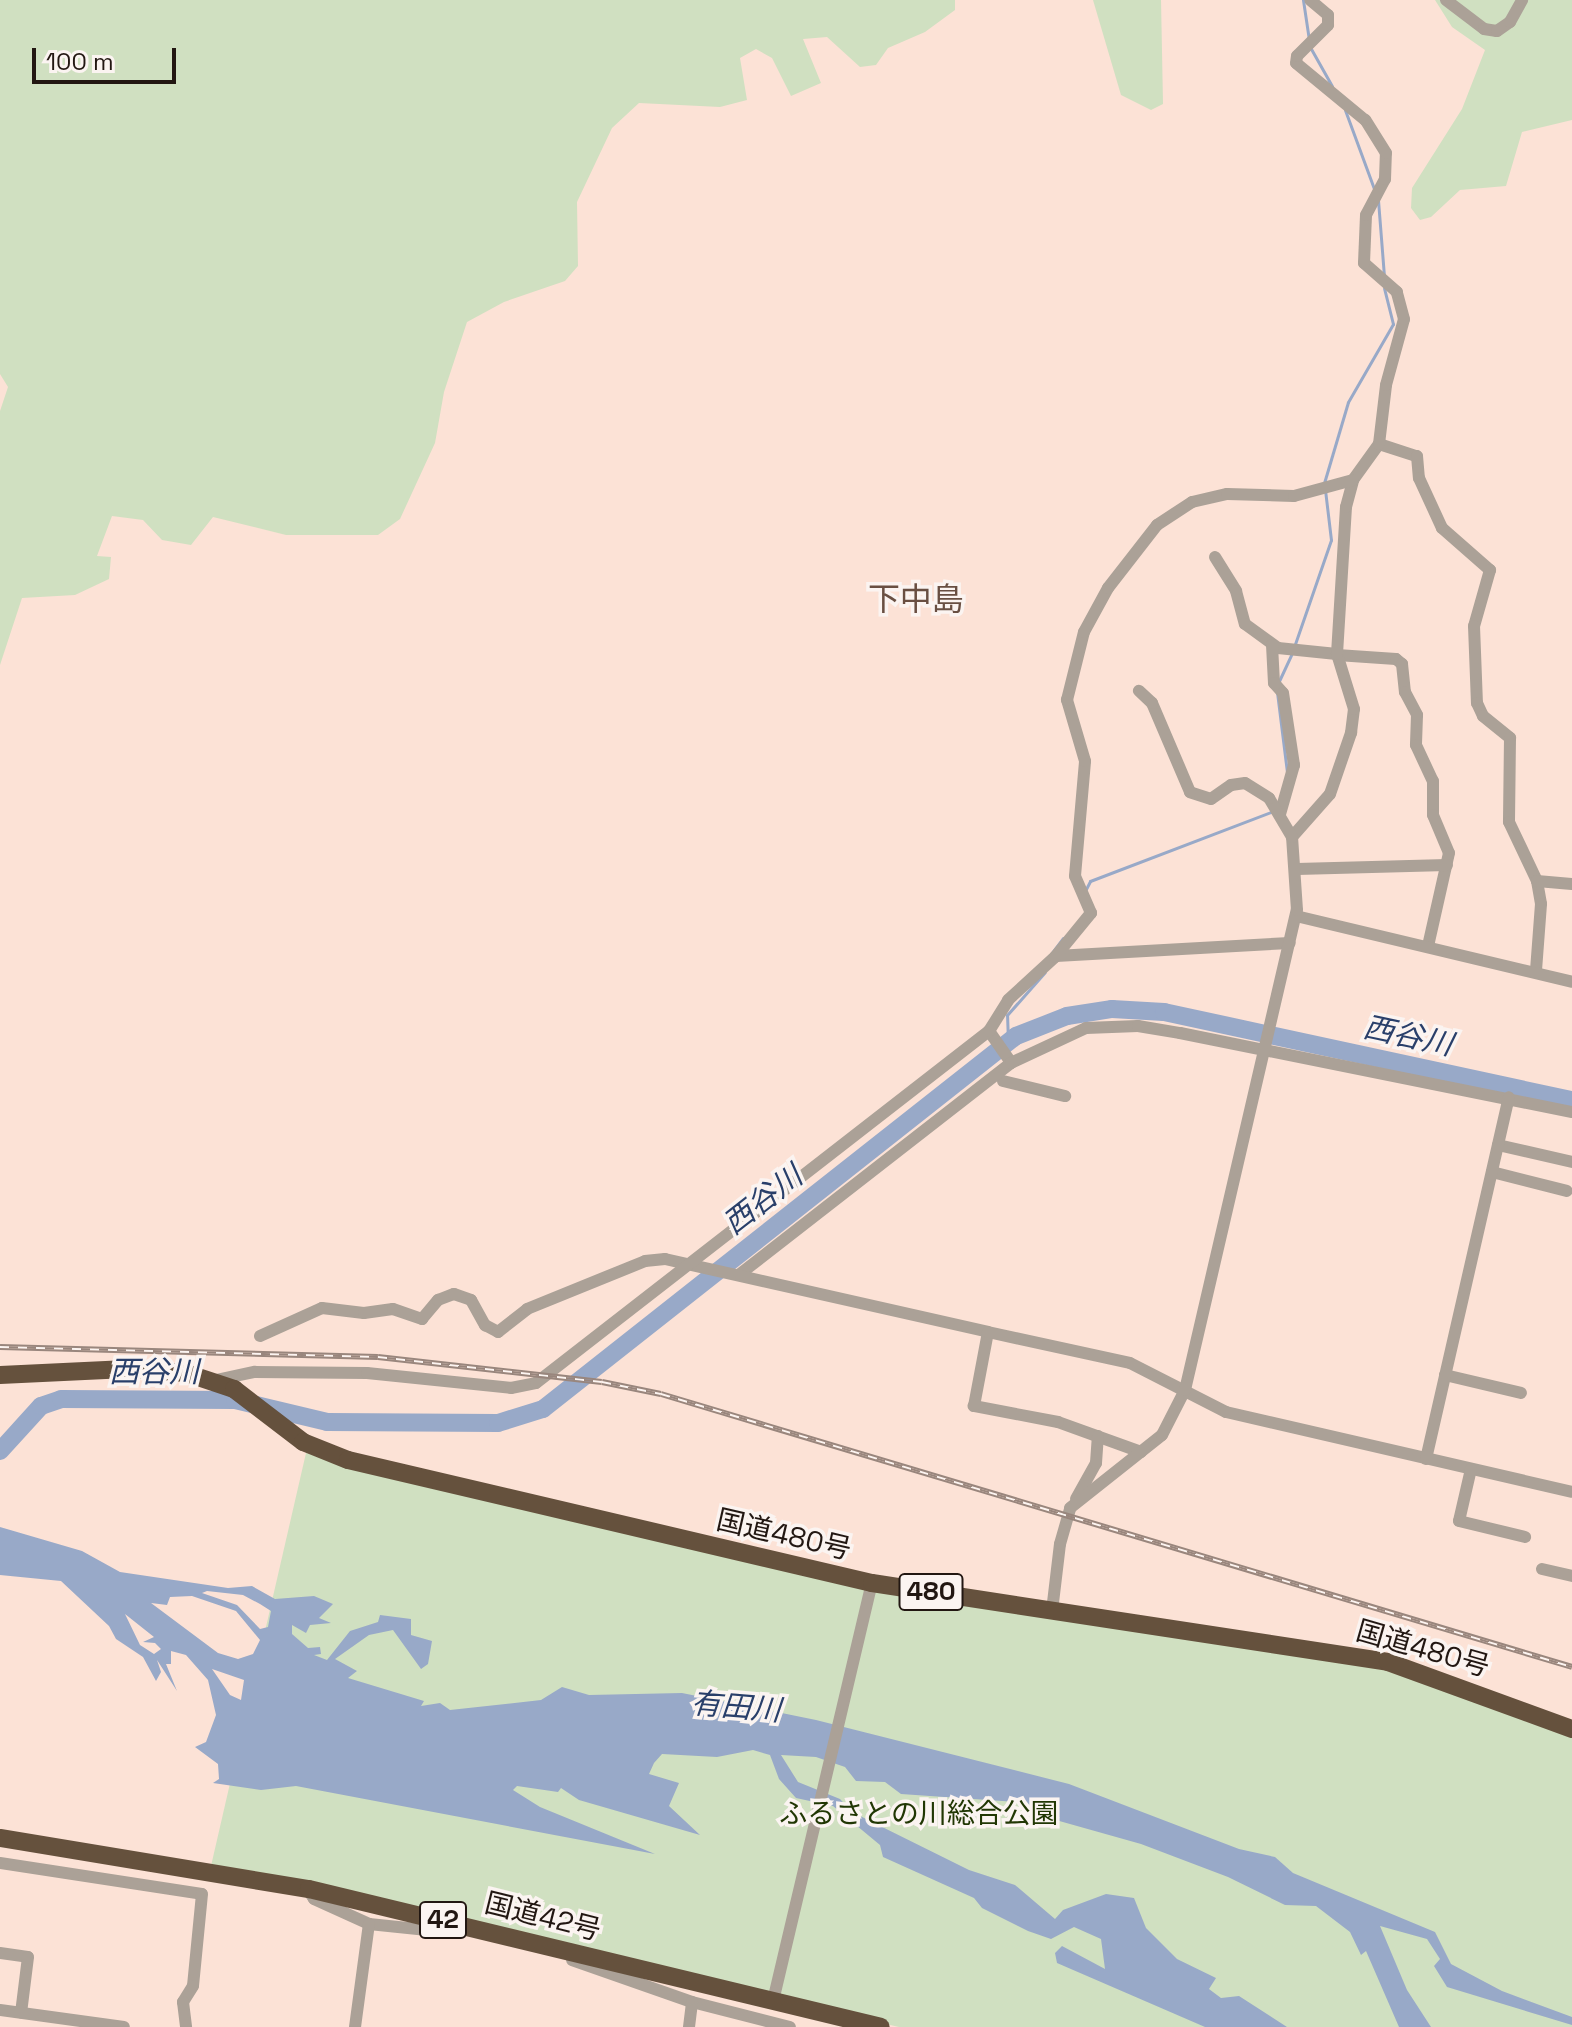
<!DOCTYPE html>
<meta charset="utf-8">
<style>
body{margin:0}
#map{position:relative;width:1572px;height:2027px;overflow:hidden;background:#fce2d6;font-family:"Space Grotesk","Noto Sans JP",sans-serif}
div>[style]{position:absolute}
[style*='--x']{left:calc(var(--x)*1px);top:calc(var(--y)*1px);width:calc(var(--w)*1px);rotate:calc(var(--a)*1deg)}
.green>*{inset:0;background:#d0e0c1}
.water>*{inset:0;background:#98a9c8}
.stream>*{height:3px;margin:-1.5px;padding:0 1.5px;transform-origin:1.5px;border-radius:1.5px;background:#98a9c8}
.river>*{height:18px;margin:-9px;padding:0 9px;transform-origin:9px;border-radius:9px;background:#98a9c8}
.minor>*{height:12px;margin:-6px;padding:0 6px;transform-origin:6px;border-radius:6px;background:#aba197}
.highway>*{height:18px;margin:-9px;padding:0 9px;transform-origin:9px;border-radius:9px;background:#65513d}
.rail>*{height:6px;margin-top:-3px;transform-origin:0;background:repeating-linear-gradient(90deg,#fbf4f1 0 9px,#99867d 0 18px);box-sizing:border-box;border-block:2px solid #99867d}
span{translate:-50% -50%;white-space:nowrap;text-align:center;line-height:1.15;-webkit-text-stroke:7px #fbf4f1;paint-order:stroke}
.shield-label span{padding:2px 6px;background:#fbf4f1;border:2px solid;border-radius:6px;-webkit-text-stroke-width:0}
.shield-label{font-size:26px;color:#221712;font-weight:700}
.street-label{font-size:28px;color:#221712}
.park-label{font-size:28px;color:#213704}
.water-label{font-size:30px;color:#293f6a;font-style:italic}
.quarter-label{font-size:32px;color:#694f42}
.scale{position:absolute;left:32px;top:48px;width:144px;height:36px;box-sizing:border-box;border:4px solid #221712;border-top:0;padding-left:10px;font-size:24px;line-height:28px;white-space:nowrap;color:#221712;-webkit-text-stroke:6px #fbf4f1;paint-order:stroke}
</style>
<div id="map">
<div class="green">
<div style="clip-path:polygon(0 0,955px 0,955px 10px,925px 32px,888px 48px,876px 65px,860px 67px,827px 37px,803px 39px,821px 83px,791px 96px,772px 58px,756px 49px,740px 58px,747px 100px,720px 107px,639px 103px,612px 128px,577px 202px,578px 266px,565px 281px,504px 302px,467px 322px,444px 392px,435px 443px,400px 519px,378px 535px,286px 535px,213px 517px,191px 545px,162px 540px,143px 520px,112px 516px,97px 556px,111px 557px,109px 579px,75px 595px,22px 598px,0 665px,0 411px,8px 387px,0 374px)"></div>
<div style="clip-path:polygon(1093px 0,1161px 0,1163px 104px,1151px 110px,1121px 95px)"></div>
<div style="clip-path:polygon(1435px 0,1572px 0,1572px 120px,1522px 132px,1506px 186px,1460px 190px,1431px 217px,1420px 220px,1411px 208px,1412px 188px,1462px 109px,1485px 50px,1452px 27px)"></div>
<div style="clip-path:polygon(306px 1453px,658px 1538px,1355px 1660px,1572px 1734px,1572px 2027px,899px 2027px,211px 1866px)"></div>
</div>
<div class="water">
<div style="clip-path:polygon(evenodd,0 1527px,82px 1551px,120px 1572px,228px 1588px,252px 1586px,275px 1599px,314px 1596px,333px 1604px,319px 1618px,331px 1623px,310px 1625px,306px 1633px,292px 1625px,292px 1634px,308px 1648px,320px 1647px,321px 1654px,314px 1655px,327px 1660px,350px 1631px,378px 1622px,380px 1615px,411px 1619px,411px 1635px,432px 1641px,428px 1664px,421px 1669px,393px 1630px,369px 1635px,335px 1659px,357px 1671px,348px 1678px,424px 1701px,421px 1706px,440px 1703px,450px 1710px,541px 1700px,562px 1687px,589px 1695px,682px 1693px,816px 1720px,1069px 1784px,1239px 1849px,1275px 1857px,1293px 1873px,1435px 1932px,1451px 1964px,1502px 1991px,1572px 2017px,1572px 2025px,1447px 1987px,1434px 1966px,1440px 1959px,1427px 1939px,1380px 1926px,1407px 1990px,1431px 2027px,1399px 2027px,1366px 1951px,1361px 1955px,1350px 1932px,1316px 1906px,1285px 1905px,1228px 1877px,1141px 1844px,1038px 1815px,1017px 1802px,901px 1794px,885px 1782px,856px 1781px,845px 1767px,816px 1757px,781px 1755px,798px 1782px,840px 1799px,852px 1812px,969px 1870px,1015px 1885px,1055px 1919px,1063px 1910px,1106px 1894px,1134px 1898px,1146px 1928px,1177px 1959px,1216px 1978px,1209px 1989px,1221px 1998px,1239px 1996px,1287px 2027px,1205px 2027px,1057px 1963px,1055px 1953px,1062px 1946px,1105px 1969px,1101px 1939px,1074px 1927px,1051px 1939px,1028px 1931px,982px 1908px,974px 1898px,883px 1857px,880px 1845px,833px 1806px,796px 1798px,779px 1779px,770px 1755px,753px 1750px,717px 1757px,662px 1754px,654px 1763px,649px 1774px,679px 1783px,669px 1806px,700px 1835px,579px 1800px,561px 1788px,558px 1792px,517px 1786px,513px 1790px,540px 1807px,655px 1854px,296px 1786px,261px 1790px,213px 1783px,219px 1779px,218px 1764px,195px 1747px,206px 1742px,216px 1715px,208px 1680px,186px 1655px,171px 1651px,171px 1664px,166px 1664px,177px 1691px,157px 1660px,161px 1672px,156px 1681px,143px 1657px,116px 1639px,109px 1626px,61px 1581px,0 1575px,0 1527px,207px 1591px,243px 1595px,260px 1604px,271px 1611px,268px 1627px,260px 1629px,237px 1605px,202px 1593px,207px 1591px,0 1527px,192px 1596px,236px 1611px,260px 1640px,253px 1654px,238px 1659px,218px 1653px,151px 1603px,167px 1605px,170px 1597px,192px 1596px,0 1527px,125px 1614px,154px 1637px,143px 1642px,155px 1643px,161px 1649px,154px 1654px,140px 1645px,125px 1614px,0 1527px,212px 1669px,244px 1680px,241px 1700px,230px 1695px,212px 1669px)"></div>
</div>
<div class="stream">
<div style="--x:1303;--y:0;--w:40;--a:81.5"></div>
<div style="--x:1310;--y:47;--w:45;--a:60.6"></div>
<div style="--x:1345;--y:110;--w:84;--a:69.8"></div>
<div style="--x:1378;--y:200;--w:76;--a:85.5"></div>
<div style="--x:1324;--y:483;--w:84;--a:-73.5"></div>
<div style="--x:1348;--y:402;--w:90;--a:-60"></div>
<div style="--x:1393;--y:324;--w:37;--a:-104"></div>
<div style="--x:1295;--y:644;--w:110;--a:-70.9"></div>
<div style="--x:1331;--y:540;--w:50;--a:-96.8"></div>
<div style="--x:1279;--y:681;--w:29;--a:-65"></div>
<div style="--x:1277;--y:692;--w:81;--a:82.9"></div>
<div style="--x:1086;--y:889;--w:9;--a:-63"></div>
<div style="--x:1090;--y:881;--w:194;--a:-20.9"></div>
<div style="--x:1051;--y:954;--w:20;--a:-53"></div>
<div style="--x:1008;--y:1042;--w:27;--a:-92"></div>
<div style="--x:1007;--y:1015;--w:57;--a:-48.5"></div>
</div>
<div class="river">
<div style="--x:0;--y:1451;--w:61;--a:-47.7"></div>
<div style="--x:41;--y:1406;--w:21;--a:-19"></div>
<div style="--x:61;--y:1399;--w:174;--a:0.3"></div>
<div style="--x:235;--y:1400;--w:95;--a:13.4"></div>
<div style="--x:327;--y:1422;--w:171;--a:0.3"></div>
<div style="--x:498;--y:1423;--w:47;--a:-17.3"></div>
<div style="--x:543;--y:1409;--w:602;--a:-38.26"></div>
<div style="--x:1016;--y:1036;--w:55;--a:-21.4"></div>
<div style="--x:1067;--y:1016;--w:46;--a:-8.8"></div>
<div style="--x:1112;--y:1009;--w:52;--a:3.3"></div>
<div style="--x:1164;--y:1012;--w:417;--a:12.2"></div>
</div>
<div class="minor">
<div style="--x:1446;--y:0;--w:48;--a:37.3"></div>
<div style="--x:1484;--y:29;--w:13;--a:9"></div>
<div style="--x:1497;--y:31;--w:16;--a:-35"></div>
<div style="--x:1510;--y:22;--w:25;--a:-61"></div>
<div style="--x:1379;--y:444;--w:40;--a:18"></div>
<div style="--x:1417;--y:456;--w:22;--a:85"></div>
<div style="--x:1419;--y:478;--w:55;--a:65.3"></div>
<div style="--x:1442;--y:528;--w:64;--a:41.2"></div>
<div style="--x:1490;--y:570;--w:58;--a:105.9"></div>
<div style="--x:1474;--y:626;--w:77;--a:87.8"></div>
<div style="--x:1477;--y:703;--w:14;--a:65"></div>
<div style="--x:1483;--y:716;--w:35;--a:39"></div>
<div style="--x:1510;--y:738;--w:84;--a:90.7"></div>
<div style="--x:1509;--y:822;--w:65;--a:64.6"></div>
<div style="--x:1537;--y:881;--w:23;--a:80"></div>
<div style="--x:1541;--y:904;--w:67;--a:94.3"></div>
<div style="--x:1215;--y:557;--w:40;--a:58"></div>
<div style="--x:1236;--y:591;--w:34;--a:75"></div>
<div style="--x:1245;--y:624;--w:41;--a:36"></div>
<div style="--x:1278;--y:648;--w:59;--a:5.8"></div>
<div style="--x:1272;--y:645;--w:38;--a:87"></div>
<div style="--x:1274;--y:683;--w:13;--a:48"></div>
<div style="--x:1283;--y:693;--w:73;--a:81.3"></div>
<div style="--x:1294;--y:765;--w:51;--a:105.9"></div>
<div style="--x:1337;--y:655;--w:59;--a:3.9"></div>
<div style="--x:1396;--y:659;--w:8;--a:40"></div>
<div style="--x:1402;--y:664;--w:28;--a:84"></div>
<div style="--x:1405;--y:692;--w:26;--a:62"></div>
<div style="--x:1417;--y:715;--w:30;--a:92"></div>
<div style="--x:1416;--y:745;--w:40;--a:65"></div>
<div style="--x:1433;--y:781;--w:34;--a:90"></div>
<div style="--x:1433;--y:815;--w:41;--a:67.2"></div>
<div style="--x:1449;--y:853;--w:95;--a:102.7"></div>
<div style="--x:1292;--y:837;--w:57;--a:-48.5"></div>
<div style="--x:1330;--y:794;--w:65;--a:-71"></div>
<div style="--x:1351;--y:733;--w:24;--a:-83"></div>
<div style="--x:1354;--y:709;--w:58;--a:-107.2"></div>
<div style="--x:1337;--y:654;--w:147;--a:-86.5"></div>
<div style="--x:1346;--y:507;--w:28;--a:-75"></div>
<div style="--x:1353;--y:480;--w:44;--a:-54.2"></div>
<div style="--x:1379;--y:444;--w:59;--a:-83.2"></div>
<div style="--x:1386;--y:385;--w:68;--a:-74.7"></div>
<div style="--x:1404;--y:319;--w:28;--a:-105"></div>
<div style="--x:1397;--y:292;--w:44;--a:-138.7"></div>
<div style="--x:1364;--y:263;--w:48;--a:-87.6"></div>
<div style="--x:1366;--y:215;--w:41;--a:-62.2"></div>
<div style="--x:1385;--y:179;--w:26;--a:-88"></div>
<div style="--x:1386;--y:153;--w:39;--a:-122"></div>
<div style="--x:1365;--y:120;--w:89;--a:-140.4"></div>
<div style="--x:1296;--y:63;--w:7;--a:-82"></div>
<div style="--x:1297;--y:56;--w:44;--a:-45"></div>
<div style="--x:1328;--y:25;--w:10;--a:-90"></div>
<div style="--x:1328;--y:15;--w:23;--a:-140"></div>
<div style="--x:1297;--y:869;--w:150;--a:-1.5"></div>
<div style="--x:1537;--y:881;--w:35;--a:5"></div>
<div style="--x:1296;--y:916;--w:284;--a:13.4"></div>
<div style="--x:1056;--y:956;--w:234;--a:-3.2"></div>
<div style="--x:989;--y:1031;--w:39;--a:55"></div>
<div style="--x:1003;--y:1081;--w:64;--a:13.6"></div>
<div style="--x:1498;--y:1145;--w:76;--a:12.9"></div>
<div style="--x:1492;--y:1172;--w:77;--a:14.2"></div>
<div style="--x:740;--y:1274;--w:343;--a:-37.9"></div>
<div style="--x:1011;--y:1063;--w:83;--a:-25"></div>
<div style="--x:1086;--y:1028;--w:52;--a:-2.2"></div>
<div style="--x:1138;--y:1026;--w:43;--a:9.5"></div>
<div style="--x:1180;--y:1033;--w:400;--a:11.4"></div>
<div style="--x:260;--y:1336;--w:68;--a:-24.3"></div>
<div style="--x:322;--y:1308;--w:42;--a:6.8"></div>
<div style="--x:364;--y:1313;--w:29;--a:-8"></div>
<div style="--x:393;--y:1309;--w:31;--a:19"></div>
<div style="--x:422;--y:1319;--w:25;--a:-50"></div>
<div style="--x:438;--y:1300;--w:17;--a:-21"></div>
<div style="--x:454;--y:1294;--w:18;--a:19"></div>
<div style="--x:471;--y:1300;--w:29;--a:61"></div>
<div style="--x:485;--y:1325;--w:15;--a:28"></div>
<div style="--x:498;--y:1332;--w:37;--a:-38"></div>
<div style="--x:527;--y:1309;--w:127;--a:-22.1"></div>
<div style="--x:645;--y:1261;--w:20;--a:-6"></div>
<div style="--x:665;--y:1259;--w:331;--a:12.7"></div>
<div style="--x:1445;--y:1375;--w:78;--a:13.3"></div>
<div style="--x:216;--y:1380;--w:40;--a:-12"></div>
<div style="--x:255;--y:1372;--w:112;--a:0.5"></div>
<div style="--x:367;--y:1373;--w:145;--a:5.9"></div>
<div style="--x:511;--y:1388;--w:25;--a:-11"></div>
<div style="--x:536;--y:1383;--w:574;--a:-37.85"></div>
<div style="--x:989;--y:1031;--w:36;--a:-58"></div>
<div style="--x:1008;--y:1000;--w:64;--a:-42.5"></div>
<div style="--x:1055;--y:957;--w:57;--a:-50.7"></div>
<div style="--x:1091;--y:913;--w:40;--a:-113.4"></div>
<div style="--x:1075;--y:876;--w:115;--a:-85"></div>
<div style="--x:1085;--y:761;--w:64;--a:-106.4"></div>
<div style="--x:1067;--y:700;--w:70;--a:-76"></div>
<div style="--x:1084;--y:632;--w:50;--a:-61.4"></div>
<div style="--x:1108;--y:588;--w:80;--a:-52.1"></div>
<div style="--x:1157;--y:525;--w:42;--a:-33.3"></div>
<div style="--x:1192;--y:502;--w:36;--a:-13"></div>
<div style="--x:1227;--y:494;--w:67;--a:1.7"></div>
<div style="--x:1294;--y:496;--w:61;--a:-15.2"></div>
<div style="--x:1141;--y:1452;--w:88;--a:-160.1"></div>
<div style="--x:1058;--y:1422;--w:86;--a:-169.2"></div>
<div style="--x:974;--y:1406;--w:75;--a:-79.3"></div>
<div style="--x:988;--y:1332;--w:145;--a:12.3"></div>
<div style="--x:1130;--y:1363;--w:108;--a:27"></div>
<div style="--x:1226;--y:1412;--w:355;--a:13"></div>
<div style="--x:1426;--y:1459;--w:371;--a:-77.1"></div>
<div style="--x:1471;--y:1469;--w:53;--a:103"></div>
<div style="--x:1459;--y:1521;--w:68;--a:13.6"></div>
<div style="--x:1076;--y:1499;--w:41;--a:-60.9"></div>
<div style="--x:1096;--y:1463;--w:27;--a:-86"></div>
<div style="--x:1542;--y:1569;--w:31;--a:13"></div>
<div style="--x:1052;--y:1611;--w:67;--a:-83.2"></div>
<div style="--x:1060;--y:1544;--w:37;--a:-74"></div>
<div style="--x:1070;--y:1508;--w:117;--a:-38.4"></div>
<div style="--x:1162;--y:1435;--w:51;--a:-62.9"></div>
<div style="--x:1185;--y:1390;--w:493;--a:-76.9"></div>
<div style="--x:1297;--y:910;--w:73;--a:-93.9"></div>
<div style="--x:1292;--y:837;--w:45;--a:-120.5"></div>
<div style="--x:1269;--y:798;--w:28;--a:-148"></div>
<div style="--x:1245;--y:783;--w:14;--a:172"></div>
<div style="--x:1231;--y:785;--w:24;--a:145"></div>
<div style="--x:1211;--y:799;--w:22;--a:-162"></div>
<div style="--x:1190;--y:792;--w:97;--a:-113.1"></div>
<div style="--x:1152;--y:703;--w:18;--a:-137"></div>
<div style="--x:0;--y:1863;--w:204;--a:8.7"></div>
<div style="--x:202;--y:1894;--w:92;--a:95.6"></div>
<div style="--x:193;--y:1986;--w:19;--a:122"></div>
<div style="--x:183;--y:2002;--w:25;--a:83"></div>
<div style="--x:309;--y:1891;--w:9;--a:58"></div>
<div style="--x:314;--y:1899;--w:60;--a:24.4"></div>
<div style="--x:369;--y:1924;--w:78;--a:5.9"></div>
<div style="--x:447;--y:1932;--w:14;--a:-36"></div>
<div style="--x:0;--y:1953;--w:28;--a:8"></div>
<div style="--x:28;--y:1957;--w:56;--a:97.1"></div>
<div style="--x:572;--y:1960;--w:127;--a:19.3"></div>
<div style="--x:692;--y:2002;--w:101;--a:14.3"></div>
<div style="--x:773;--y:2001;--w:430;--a:-76.7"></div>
<div style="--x:0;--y:2010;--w:125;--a:7.8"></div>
<div style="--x:355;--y:2027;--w:104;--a:-82.3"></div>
<div style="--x:689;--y:2027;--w:25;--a:-83"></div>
</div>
<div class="highway">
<div style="--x:0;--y:1375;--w:127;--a:-2.7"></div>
<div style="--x:127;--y:1369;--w:59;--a:3.9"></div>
<div style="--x:186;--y:1373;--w:51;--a:18.4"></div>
<div style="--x:234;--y:1389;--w:87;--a:37.5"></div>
<div style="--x:303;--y:1442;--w:48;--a:21.8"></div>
<div style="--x:348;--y:1460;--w:538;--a:13.21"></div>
<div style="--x:872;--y:1583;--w:522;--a:8.7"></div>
<div style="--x:1388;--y:1662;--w:196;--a:20"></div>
<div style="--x:0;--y:1838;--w:313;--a:9.4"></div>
<div style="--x:309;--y:1889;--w:588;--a:13.56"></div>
</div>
<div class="rail">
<div style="--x:0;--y:1347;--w:378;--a:1.5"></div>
<div style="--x:378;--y:1357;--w:225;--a:6.4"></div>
<div style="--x:602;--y:1382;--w:60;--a:11.5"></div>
<div style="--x:661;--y:1394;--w:951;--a:16.68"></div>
</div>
<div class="shield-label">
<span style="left:931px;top:1592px">480</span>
<span style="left:443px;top:1920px">42</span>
</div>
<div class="street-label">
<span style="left:784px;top:1534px;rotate:13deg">国道480号</span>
<span style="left:1423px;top:1648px;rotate:16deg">国道480号</span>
<span style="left:543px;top:1916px;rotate:14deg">国道42号</span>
</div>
<div class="park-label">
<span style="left:919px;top:1813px">ふるさとの川総合公園</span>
</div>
<div class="water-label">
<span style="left:1408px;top:1036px;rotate:12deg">西谷川</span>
<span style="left:763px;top:1200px;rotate:-38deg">西谷川</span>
<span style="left:154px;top:1372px">西谷川</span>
<span style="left:736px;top:1707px;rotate:5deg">有田川</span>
</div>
<div class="quarter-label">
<span style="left:916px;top:599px">下中島</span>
</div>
<div class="scale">100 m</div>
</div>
